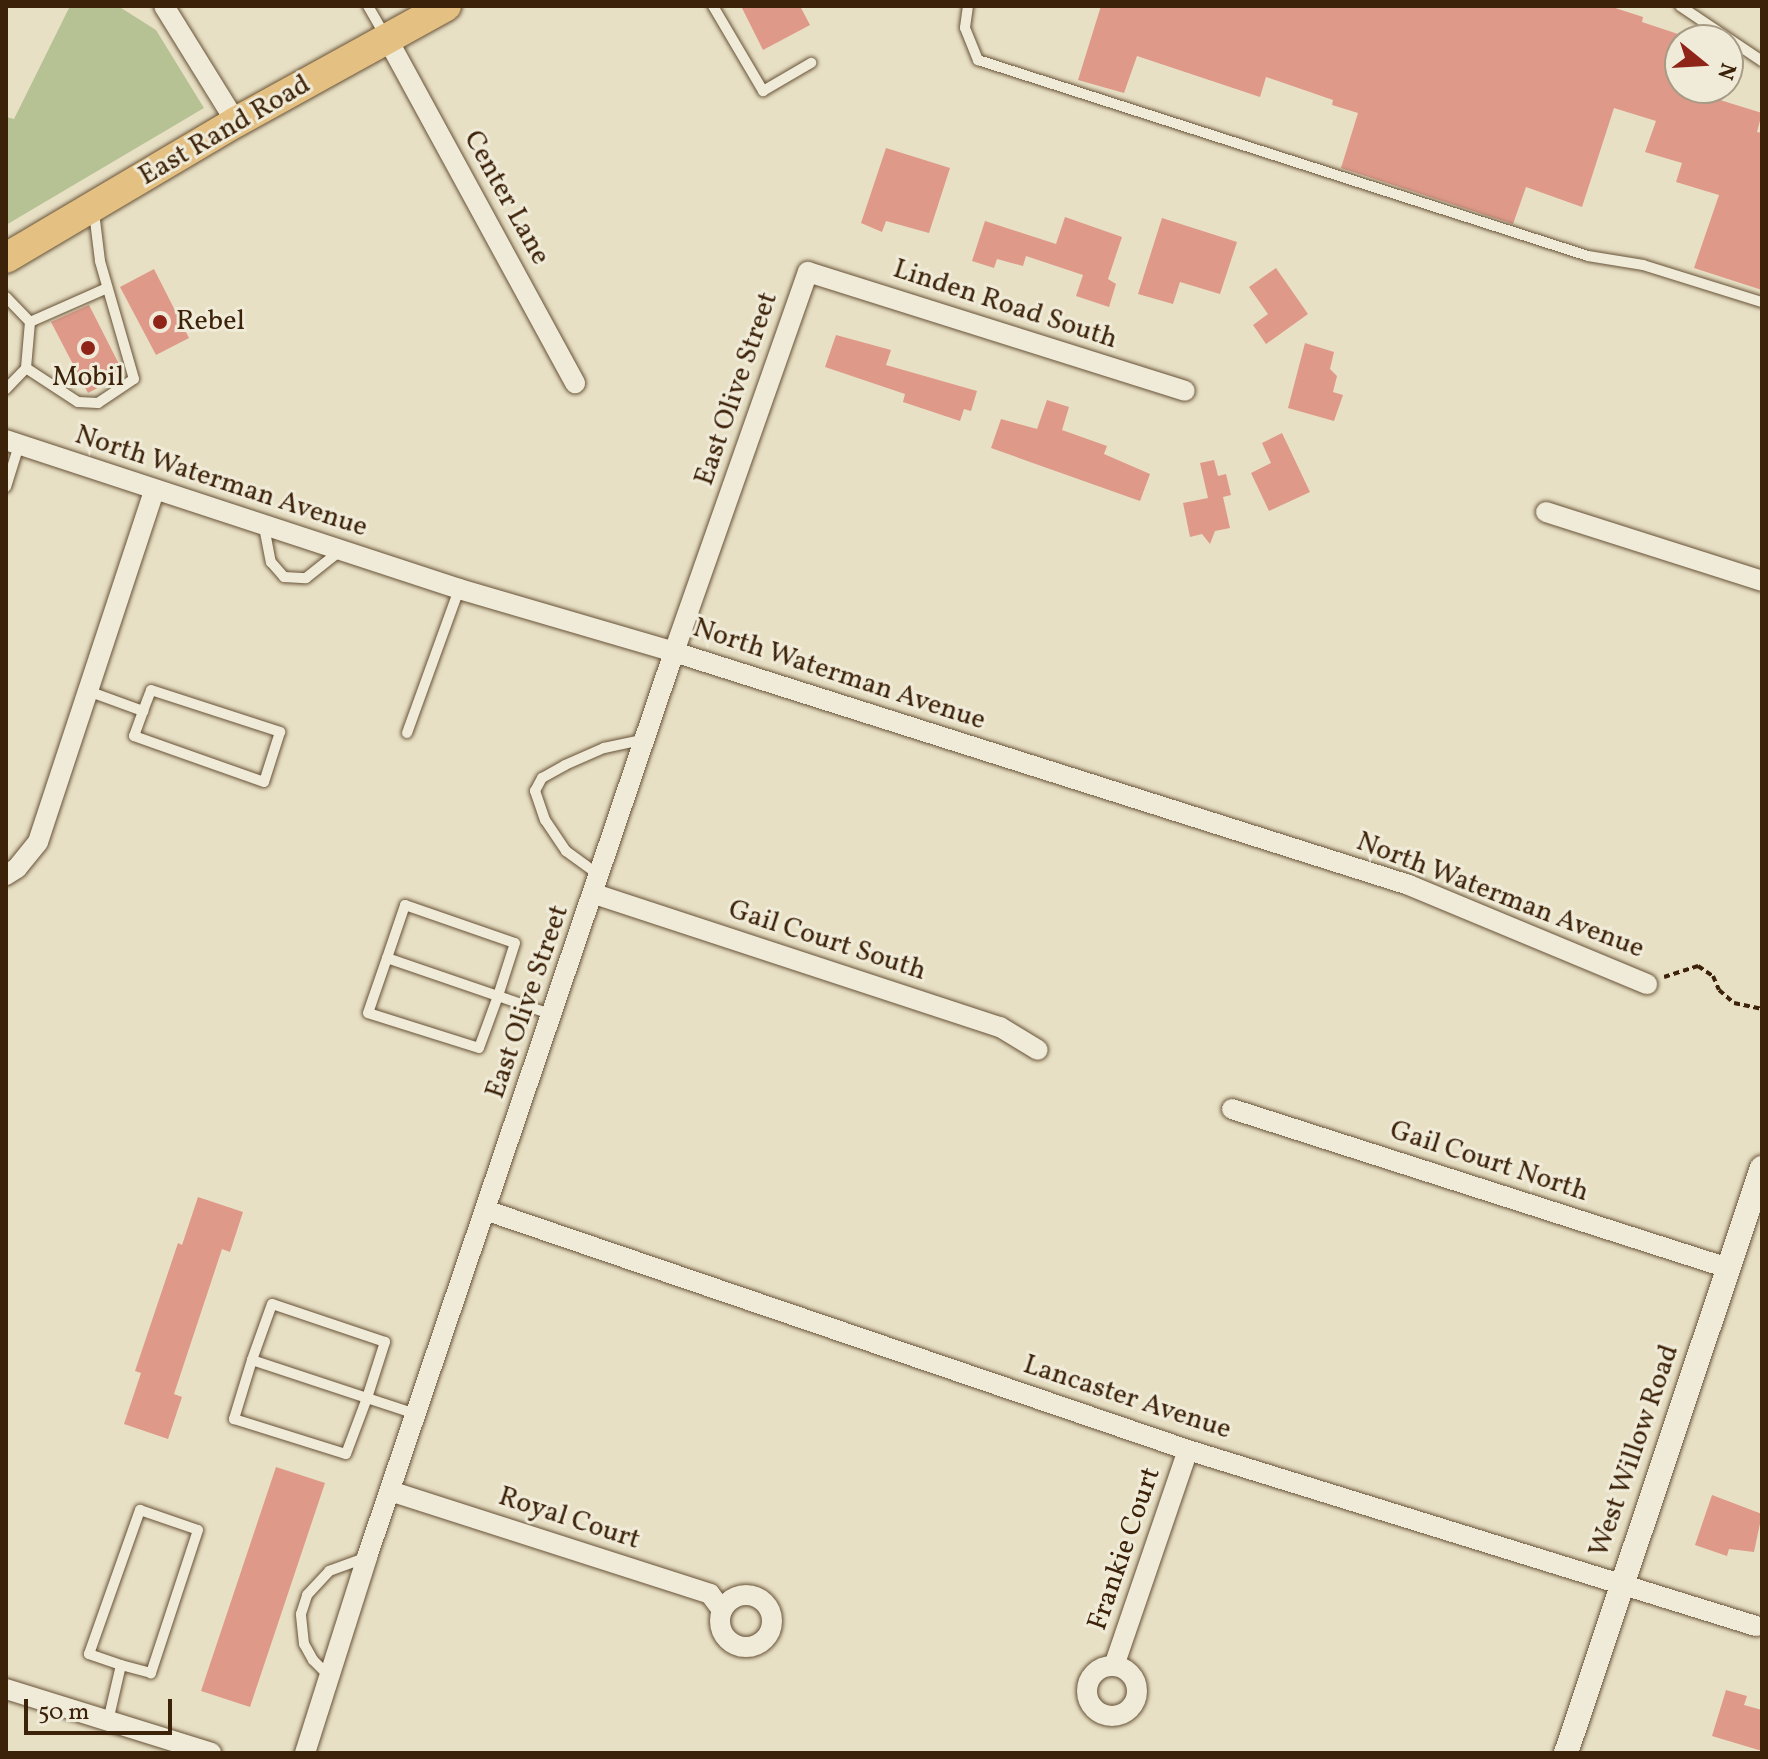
<!DOCTYPE html>
<style>
body{margin:0}
#map{position:relative;width:1768px;height:1759px;overflow:hidden;background:#e8e0c5;font-family:Vollkorn,serif}
div>[style]{position:absolute}
[style*='--x']{left:calc(var(--x)*1px);top:calc(var(--y)*1px);width:calc(var(--w)*1px);rotate:calc(var(--a)*1deg)}
.green>*{inset:0;background:#b6c294}
.building>*{inset:0;background:#de9989}
.path>*{height:4px;margin-top:-2px;transform-origin:0;background:repeating-linear-gradient(90deg,#3c2208 0 6px,transparent 0 10px)}
.roads{filter:drop-shadow(0 0 2px #675237) drop-shadow(0 0 2px #675237)}
.service>*{height:10px;margin:-5px;padding:0 5px;transform-origin:5px;border-radius:5px;background:#f0ebd9}
.minor>*{height:20px;margin:-10px;padding:0 10px;transform-origin:10px;border-radius:10px;background:#f0ebd9}
.minor>.ring{margin:-10px;padding:0;box-sizing:content-box;background:none;border:20px solid #f0ebd9;border-radius:50%}
.tertiary>*{height:24px;margin:-12px;padding:0 12px;transform-origin:12px;border-radius:12px;background:#f0ebd9}
.primary>*{height:30px;margin:-15px;padding:0 15px;transform-origin:15px;border-radius:15px;background:#e4c082}
.dots>*{width:22px;height:22px;translate:-50% -50%;box-sizing:border-box;border:4px solid #f0ebd9;border-radius:50%}
span{translate:-50% -50%;white-space:nowrap;text-align:center;line-height:1.15;-webkit-text-stroke:6px #f0ebd9;paint-order:stroke}
.street-label{font-size:28px;color:#3c2208}
.poi-label{font-size:28px;color:#3c2208}
.left{translate:0 -50%;text-align:left}
.frame{position:absolute;inset:0;border:8px solid #3c2208;pointer-events:none}
.north{position:absolute;left:1664px;top:24px;width:80px;height:80px;box-sizing:border-box;background:#f0ebd9;border:2px solid #a89b85;border-radius:50%;rotate:108deg;font-size:22px;font-weight:700;line-height:32px;text-align:center;color:#3c2208}
.north::after{content:'';display:block;margin:auto;width:28px;height:36px;background:#8f2418;clip-path:polygon(50% 0,100% 100%,50% 72%,0 100%)}
.scale{position:absolute;left:24px;top:1699px;width:148px;height:36px;box-sizing:border-box;border:4px solid #3c2208;border-top:0;padding-left:10px;font-size:24px;line-height:28px;white-space:nowrap;color:#3c2208;-webkit-text-stroke:6px #f0ebd9;paint-order:stroke}
</style>
<div id="map">
<div class="green">
<div style="clip-path:polygon(70px 6px,118px 6px,156px 30px,204px 108px,6px 225px,6px 117px,14px 119px)"></div>
</div>
<div class="building">
<div style="clip-path:polygon(741px 6px,800px 6px,810px 25px,763px 50px)"></div>
<div style="clip-path:polygon(1101px 6px,1609px 6px,1643px 17px,1642px 22px,1678px 34px,1674px 47px,1680px 49px,1676px 67px,1680px 68px,1680px 88px,1706px 88px,1704px 95px,1762px 113px,1757px 132px,1762px 133px,1762px 290px,1694px 268px,1719px 195px,1676px 182px,1682px 163px,1645px 152px,1656px 121px,1614px 108px,1582px 207px,1526px 187px,1513px 224px,1341px 168px,1358px 113px,1332px 105px,1333px 100px,1266px 77px,1260px 97px,1137px 56px,1124px 93px,1078px 80px)"></div>
<div style="clip-path:polygon(886px 148px,950px 168px,929px 233px,886px 221px,882px 232px,861px 223px)"></div>
<div style="clip-path:polygon(1065px 217px,1122px 237px,1108px 279px,1116px 284px,1109px 307px,1076px 296px,1083px 275px,1026px 256px,1023px 266px,997px 259px,994px 268px,972px 261px,985px 221px,1056px 244px)"></div>
<div style="clip-path:polygon(1162px 218px,1237px 242px,1220px 294px,1180px 282px,1173px 304px,1138px 294px)"></div>
<div style="clip-path:polygon(1276px 268px,1308px 314px,1266px 344px,1253px 325px,1268px 314px,1249px 287px)"></div>
<div style="clip-path:polygon(154px 269px,189px 338px,156px 355px,120px 287px)"></div>
<div style="clip-path:polygon(89px 305px,124px 374px,88px 393px,51px 322px)"></div>
<div style="clip-path:polygon(836px 335px,891px 350px,886px 365px,977px 391px,971px 411px,964px 409px,960px 421px,903px 402px,905px 394px,825px 367px)"></div>
<div style="clip-path:polygon(1305px 343px,1334px 352px,1330px 369px,1337px 376px,1333px 392px,1343px 395px,1334px 421px,1288px 408px)"></div>
<div style="clip-path:polygon(1047px 400px,1069px 407px,1062px 430px,1107px 446px,1104px 454px,1150px 474px,1140px 501px,991px 448px,1001px 419px,1037px 429px)"></div>
<div style="clip-path:polygon(1282px 433px,1310px 492px,1269px 511px,1251px 473px,1271px 463px,1262px 443px)"></div>
<div style="clip-path:polygon(1214px 460px,1218px 476px,1226px 474px,1231px 495px,1223px 497px,1230px 528px,1215px 531px,1210px 544px,1202px 534px,1190px 537px,1183px 503px,1208px 498px,1200px 463px)"></div>
<div style="clip-path:polygon(198px 1197px,243px 1212px,230px 1252px,222px 1249px,174px 1394px,182px 1397px,168px 1439px,124px 1424px,141px 1373px,135px 1371px,178px 1243px,182px 1245px)"></div>
<div style="clip-path:polygon(276px 1467px,325px 1483px,250px 1707px,201px 1691px)"></div>
<div style="clip-path:polygon(1712px 1495px,1762px 1514px,1754px 1552px,1729px 1549px,1727px 1556px,1695px 1545px)"></div>
<div style="clip-path:polygon(1726px 1690px,1747px 1696px,1744px 1705px,1762px 1710px,1762px 1751px,1712px 1736px)"></div>
</div>
<div class="path">
<div style="--x:1664;--y:977;--w:36;--a:-18"></div>
<div style="--x:1698;--y:966;--w:18;--a:34"></div>
<div style="--x:1713;--y:976;--w:15;--a:67"></div>
<div style="--x:1719;--y:990;--w:20;--a:41"></div>
<div style="--x:1734;--y:1003;--w:29;--a:12"></div>
</div>
<div class="roads">
<div class="service">
<div style="--x:368;--y:6;--w:34;--a:60"></div>
<div style="--x:713;--y:6;--w:99;--a:59.5"></div>
<div style="--x:763;--y:91;--w:56;--a:-30.3"></div>
<div style="--x:968;--y:6;--w:22;--a:98"></div>
<div style="--x:965;--y:28;--w:35;--a:68"></div>
<div style="--x:978;--y:60;--w:641;--a:17.81"></div>
<div style="--x:1588;--y:256;--w:56;--a:9.3"></div>
<div style="--x:1643;--y:265;--w:125;--a:17.3"></div>
<div style="--x:1680;--y:6;--w:99;--a:33.9"></div>
<div style="--x:6;--y:297;--w:35;--a:46"></div>
<div style="--x:30;--y:322;--w:46;--a:95"></div>
<div style="--x:30;--y:322;--w:84;--a:-23.8"></div>
<div style="--x:6;--y:389;--w:29;--a:-46"></div>
<div style="--x:26;--y:368;--w:62;--a:33.2"></div>
<div style="--x:78;--y:402;--w:20;--a:3"></div>
<div style="--x:98;--y:403;--w:43;--a:-33.7"></div>
<div style="--x:134;--y:379;--w:123;--a:-106.1"></div>
<div style="--x:100;--y:261;--w:49;--a:-97"></div>
<div style="--x:6;--y:487;--w:44;--a:-72.8"></div>
<div style="--x:264;--y:527;--w:36;--a:79"></div>
<div style="--x:271;--y:562;--w:20;--a:49"></div>
<div style="--x:284;--y:577;--w:22;--a:3"></div>
<div style="--x:306;--y:578;--w:43;--a:-38.5"></div>
<div style="--x:88;--y:691;--w:59;--a:20"></div>
<div style="--x:143;--y:711;--w:22;--a:-69"></div>
<div style="--x:151;--y:690;--w:136;--a:18"></div>
<div style="--x:280;--y:732;--w:52;--a:107.7"></div>
<div style="--x:264;--y:782;--w:138;--a:-160.5"></div>
<div style="--x:134;--y:736;--w:27;--a:-70"></div>
<div style="--x:407;--y:733;--w:153;--a:-70.1"></div>
<div style="--x:599;--y:875;--w:41;--a:-144"></div>
<div style="--x:566;--y:851;--w:37;--a:-124"></div>
<div style="--x:545;--y:820;--w:31;--a:-109"></div>
<div style="--x:535;--y:791;--w:15;--a:-62"></div>
<div style="--x:542;--y:778;--w:26;--a:-29"></div>
<div style="--x:565;--y:765;--w:43;--a:-23.6"></div>
<div style="--x:604;--y:748;--w:40;--a:-12"></div>
<div style="--x:387;--y:958;--w:117;--a:18.9"></div>
<div style="--x:498;--y:996;--w:55;--a:110.1"></div>
<div style="--x:479;--y:1048;--w:116;--a:-162.5"></div>
<div style="--x:368;--y:1013;--w:58;--a:-70.9"></div>
<div style="--x:387;--y:958;--w:56;--a:-71.2"></div>
<div style="--x:405;--y:905;--w:116;--a:19.1"></div>
<div style="--x:515;--y:943;--w:56;--a:107.8"></div>
<div style="--x:498;--y:996;--w:58;--a:19.1"></div>
<div style="--x:252;--y:1360;--w:62;--a:107"></div>
<div style="--x:234;--y:1419;--w:117;--a:17.4"></div>
<div style="--x:346;--y:1454;--w:60;--a:-69.4"></div>
<div style="--x:367;--y:1398;--w:59;--a:-72.2"></div>
<div style="--x:385;--y:1342;--w:119;--a:-161.4"></div>
<div style="--x:272;--y:1304;--w:59;--a:109.7"></div>
<div style="--x:252;--y:1360;--w:121;--a:18.3"></div>
<div style="--x:367;--y:1398;--w:52;--a:18.1"></div>
<div style="--x:330;--y:1677;--w:24;--a:-135"></div>
<div style="--x:313;--y:1660;--w:18;--a:-119"></div>
<div style="--x:304;--y:1644;--w:30;--a:-96"></div>
<div style="--x:301;--y:1614;--w:20;--a:-72"></div>
<div style="--x:307;--y:1595;--w:33;--a:-47"></div>
<div style="--x:329;--y:1571;--w:38;--a:-20"></div>
<div style="--x:108;--y:1721;--w:57;--a:-76.9"></div>
<div style="--x:121;--y:1665;--w:34;--a:-161"></div>
<div style="--x:89;--y:1654;--w:153;--a:-70.5"></div>
<div style="--x:140;--y:1510;--w:61;--a:19"></div>
<div style="--x:198;--y:1530;--w:151;--a:108.2"></div>
<div style="--x:151;--y:1673;--w:31;--a:-165"></div>
</div>
<div class="minor">
<div style="--x:164;--y:6;--w:137;--a:58.2"></div>
<div style="--x:388;--y:40;--w:391;--a:61.4"></div>
<div style="--x:6;--y:440;--w:477;--a:18.2"></div>
<div style="--x:459;--y:589;--w:224;--a:16.3"></div>
<div style="--x:674;--y:652;--w:771;--a:17.59"></div>
<div style="--x:1409;--y:885;--w:258;--a:22.6"></div>
<div style="--x:1546;--y:512;--w:227;--a:17.7"></div>
<div style="--x:6;--y:875;--w:13;--a:-32"></div>
<div style="--x:17;--y:868;--w:33;--a:-51"></div>
<div style="--x:38;--y:842;--w:370;--a:-71.7"></div>
<div style="--x:595;--y:894;--w:426;--a:18.2"></div>
<div style="--x:1000;--y:1027;--w:44;--a:31.2"></div>
<div style="--x:1232;--y:1109;--w:521;--a:17.77"></div>
<div style="--x:485;--y:1210;--w:743;--a:18.85"></div>
<div style="--x:1188;--y:1450;--w:595;--a:17.22"></div>
<div style="--x:390;--y:1491;--w:336;--a:17.8"></div>
<div style="--x:710;--y:1594;--w:20;--a:53"></div>
<div class="ring" style="left:720px;top:1595px;width:32px;height:32px"></div>
<div style="--x:1114;--y:1666;--w:228;--a:-71.1"></div>
<div class="ring" style="left:1087px;top:1666px;width:30px;height:30px"></div>
<div style="--x:6;--y:1689;--w:215;--a:17.3"></div>
<div style="--x:305;--y:1753;--w:206;--a:-72.4"></div>
<div style="--x:367;--y:1557;--w:956;--a:-71.26"></div>
<div style="--x:674;--y:652;--w:403;--a:-70.6"></div>
<div style="--x:808;--y:272;--w:395;--a:17.5"></div>
</div>
<div class="tertiary">
<div style="--x:1566;--y:1753;--w:617;--a:-71.48"></div>
</div>
<div class="primary">
<div style="--x:6;--y:258;--w:267;--a:-30.6"></div>
<div style="--x:236;--y:122;--w:240;--a:-28.9"></div>
</div>
</div>
<div class="dots">
<div style="left:160px;top:322px;background:#8f2418"></div>
<div style="left:88px;top:348px;background:#8f2418"></div>
</div>
<div class="street-label">
<span style="left:225px;top:131px;rotate:-30deg">East Rand Road</span>
<span style="left:506px;top:198px;rotate:61deg">Center Lane</span>
<span style="left:1005px;top:305px;rotate:18deg">Linden Road South</span>
<span style="left:737px;top:389px;rotate:-71deg">East Olive Street</span>
<span style="left:221px;top:482px;rotate:18deg">North Waterman Avenue</span>
<span style="left:839px;top:675px;rotate:18deg">North Waterman Avenue</span>
<span style="left:1500px;top:896px;rotate:21deg">North Waterman Avenue</span>
<span style="left:827px;top:941px;rotate:18deg">Gail Court South</span>
<span style="left:528px;top:1002px;rotate:-71deg">East Olive Street</span>
<span style="left:1489px;top:1162px;rotate:18deg">Gail Court North</span>
<span style="left:1127px;top:1398px;rotate:18deg">Lancaster Avenue</span>
<span style="left:1635px;top:1451px;rotate:-71deg">West Willow Road</span>
<span style="left:569px;top:1519px;rotate:18deg">Royal Court</span>
<span style="left:1125px;top:1549px;rotate:-71deg">Frankie Court</span>
</div>
<div class="poi-label">
<span class="left" style="left:176px;top:322px">Rebel</span>
<span style="left:88px;top:378px">Mobil</span>
</div>
<div class="frame"></div>
<div class="north">N</div>
<div class="scale">50 m</div>
</div>
